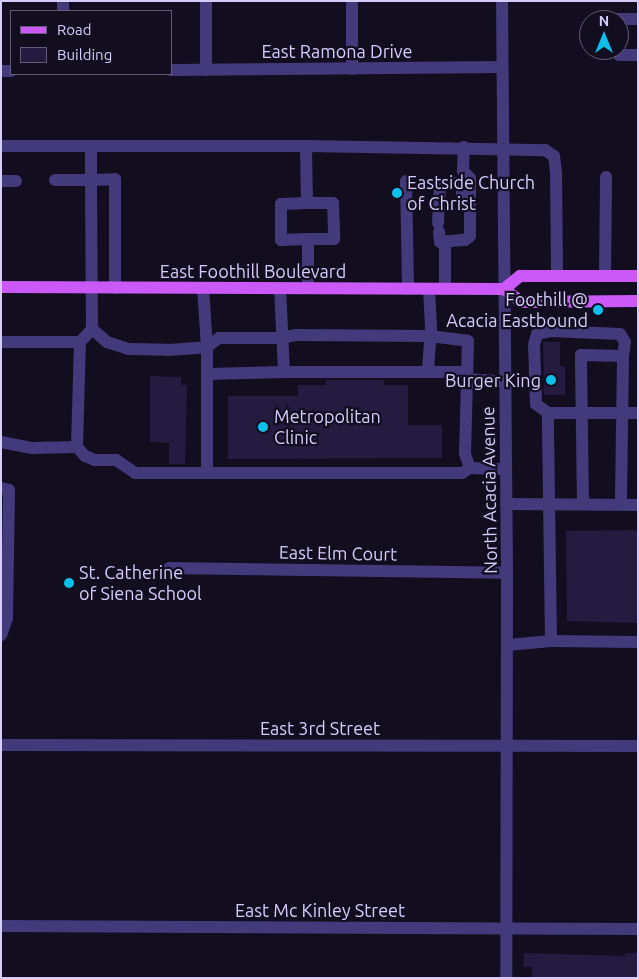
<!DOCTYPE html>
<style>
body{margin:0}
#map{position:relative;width:639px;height:979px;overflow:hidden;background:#120d1f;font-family:Ubuntu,sans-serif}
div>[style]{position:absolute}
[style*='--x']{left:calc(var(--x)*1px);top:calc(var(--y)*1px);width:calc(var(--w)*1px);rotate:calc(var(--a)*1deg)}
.building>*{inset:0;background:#251a3f}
.minor>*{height:12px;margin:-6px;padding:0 6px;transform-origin:6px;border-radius:6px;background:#433a7b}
.major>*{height:12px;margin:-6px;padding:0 6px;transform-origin:6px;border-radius:6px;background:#cb59f7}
.dots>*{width:14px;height:14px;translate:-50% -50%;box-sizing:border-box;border:2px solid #120d1f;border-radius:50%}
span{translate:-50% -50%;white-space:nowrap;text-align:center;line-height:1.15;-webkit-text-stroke:4.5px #120d1f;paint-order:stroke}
.street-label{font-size:18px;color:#d7cdfd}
.poi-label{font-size:18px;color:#d7cdfd}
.left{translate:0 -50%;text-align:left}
.right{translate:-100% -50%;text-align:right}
.frame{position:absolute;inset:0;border:2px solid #d7cdfd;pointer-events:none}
.legend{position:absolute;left:10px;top:10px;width:162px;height:65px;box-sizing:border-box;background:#120d1f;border:1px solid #615a78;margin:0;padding:6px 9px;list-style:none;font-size:15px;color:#d7cdfd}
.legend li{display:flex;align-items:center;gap:10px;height:25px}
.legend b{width:25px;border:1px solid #615a78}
.north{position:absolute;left:579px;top:10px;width:50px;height:50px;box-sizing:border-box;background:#120d1f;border:1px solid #615a78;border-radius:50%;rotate:0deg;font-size:14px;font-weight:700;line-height:20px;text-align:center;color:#d7cdfd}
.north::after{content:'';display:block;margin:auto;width:18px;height:22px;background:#0bc0eb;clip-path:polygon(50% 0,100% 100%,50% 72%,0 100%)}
</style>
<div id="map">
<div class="building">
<div style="clip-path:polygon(543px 342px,560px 342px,560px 366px,565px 366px,565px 395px,544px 395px)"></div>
<div style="clip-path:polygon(150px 376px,181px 377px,181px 385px,187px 385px,185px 464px,169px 464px,169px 443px,150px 442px)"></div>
<div style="clip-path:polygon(326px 380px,384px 380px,384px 385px,408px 385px,408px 425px,442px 425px,442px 458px,228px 459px,228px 396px,298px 396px,298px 385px,326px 385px)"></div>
<div style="clip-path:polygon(638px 530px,638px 623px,567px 621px,566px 531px)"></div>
<div style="clip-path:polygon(524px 953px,625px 956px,625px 953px,638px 953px,638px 978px,532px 978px,532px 967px,523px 967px)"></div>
</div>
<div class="minor">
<div style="--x:63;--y:1;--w:10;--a:90"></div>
<div style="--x:352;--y:1;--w:68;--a:90"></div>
<div style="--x:502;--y:1;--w:572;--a:89.5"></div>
<div style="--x:507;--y:573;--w:405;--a:90.1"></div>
<div style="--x:618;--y:19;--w:20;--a:0"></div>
<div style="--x:619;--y:55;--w:19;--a:0"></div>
<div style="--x:171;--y:70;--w:331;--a:-0.5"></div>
<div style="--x:206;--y:70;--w:69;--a:-90"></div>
<div style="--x:1;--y:71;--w:10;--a:0"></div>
<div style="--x:1;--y:146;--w:305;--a:0"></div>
<div style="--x:306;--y:146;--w:239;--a:1"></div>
<div style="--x:545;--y:150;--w:11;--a:34"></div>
<div style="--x:554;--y:156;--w:17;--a:83"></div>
<div style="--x:556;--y:173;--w:102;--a:89.4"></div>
<div style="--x:306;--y:146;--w:57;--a:89"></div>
<div style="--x:307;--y:203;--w:26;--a:0"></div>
<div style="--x:333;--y:203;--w:36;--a:88"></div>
<div style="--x:334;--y:239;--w:26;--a:180"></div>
<div style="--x:308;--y:239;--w:49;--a:90"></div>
<div style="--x:55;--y:180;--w:36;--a:0"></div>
<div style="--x:91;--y:180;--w:34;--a:-90"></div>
<div style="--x:1;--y:181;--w:15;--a:0"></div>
<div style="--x:406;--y:181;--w:108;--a:88.9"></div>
<div style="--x:307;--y:203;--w:26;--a:178"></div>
<div style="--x:281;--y:204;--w:36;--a:90"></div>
<div style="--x:281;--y:240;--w:27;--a:-2"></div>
<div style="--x:438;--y:223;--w:37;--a:-87"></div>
<div style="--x:440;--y:186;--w:4;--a:-45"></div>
<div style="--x:443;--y:183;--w:19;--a:0"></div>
<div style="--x:462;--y:183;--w:15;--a:90"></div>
<div style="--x:439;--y:232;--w:10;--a:84"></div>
<div style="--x:440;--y:242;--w:25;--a:-5"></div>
<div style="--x:465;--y:240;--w:6;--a:-39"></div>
<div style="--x:470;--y:236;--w:58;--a:-90"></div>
<div style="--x:470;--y:178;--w:10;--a:-135"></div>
<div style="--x:463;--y:171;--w:24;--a:-88"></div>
<div style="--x:605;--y:276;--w:99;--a:-89.4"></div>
<div style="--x:445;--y:289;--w:48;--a:-90"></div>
<div style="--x:92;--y:329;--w:20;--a:41"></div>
<div style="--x:107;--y:342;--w:23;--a:18"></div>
<div style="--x:129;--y:349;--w:39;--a:1"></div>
<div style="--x:168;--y:350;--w:39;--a:-4"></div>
<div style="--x:207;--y:347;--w:59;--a:-93.9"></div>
<div style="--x:1;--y:342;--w:79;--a:0"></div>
<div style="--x:428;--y:371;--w:44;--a:-86.1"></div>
<div style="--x:431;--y:327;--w:38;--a:-93"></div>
<div style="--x:284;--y:372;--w:183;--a:0"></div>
<div style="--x:207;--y:374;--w:77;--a:-1.5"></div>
<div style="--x:284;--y:372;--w:84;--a:-92.7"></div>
<div style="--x:466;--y:379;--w:39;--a:4"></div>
<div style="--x:548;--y:413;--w:15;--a:-143"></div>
<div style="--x:536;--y:404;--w:59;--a:-91.9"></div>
<div style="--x:534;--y:345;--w:11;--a:-75"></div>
<div style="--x:537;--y:334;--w:14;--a:-12"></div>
<div style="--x:551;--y:331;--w:69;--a:2.5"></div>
<div style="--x:620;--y:334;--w:9;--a:58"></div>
<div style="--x:625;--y:342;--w:14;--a:98"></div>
<div style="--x:623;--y:356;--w:148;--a:90.8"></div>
<div style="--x:1;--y:442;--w:33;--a:11"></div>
<div style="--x:33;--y:448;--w:44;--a:-1.3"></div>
<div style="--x:77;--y:447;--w:105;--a:-88.4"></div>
<div style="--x:80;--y:342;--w:18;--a:-47"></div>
<div style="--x:92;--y:329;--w:149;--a:-90.4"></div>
<div style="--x:91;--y:180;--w:24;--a:-2"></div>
<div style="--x:115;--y:179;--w:109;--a:90"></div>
<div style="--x:77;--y:447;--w:12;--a:48"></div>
<div style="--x:85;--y:456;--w:11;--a:22"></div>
<div style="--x:95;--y:460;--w:21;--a:0"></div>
<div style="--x:116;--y:460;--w:23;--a:34"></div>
<div style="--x:135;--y:473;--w:327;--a:0"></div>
<div style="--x:462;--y:473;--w:9;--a:-32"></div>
<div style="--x:207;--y:473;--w:126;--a:-90"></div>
<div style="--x:207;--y:347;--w:15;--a:-37"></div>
<div style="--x:219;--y:338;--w:60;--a:0"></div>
<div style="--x:279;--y:338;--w:17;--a:-10"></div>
<div style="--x:296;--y:335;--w:133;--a:0.4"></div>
<div style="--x:429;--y:336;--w:39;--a:7"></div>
<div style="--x:468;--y:341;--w:113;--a:91.5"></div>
<div style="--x:465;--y:454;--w:15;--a:70"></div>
<div style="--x:470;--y:468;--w:36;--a:2"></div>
<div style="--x:1;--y:488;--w:8;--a:14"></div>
<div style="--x:9;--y:490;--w:128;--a:90.9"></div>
<div style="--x:7;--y:618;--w:18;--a:109"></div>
<div style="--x:506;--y:504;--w:132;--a:0.4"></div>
<div style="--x:583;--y:504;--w:149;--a:-90.8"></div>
<div style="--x:581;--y:355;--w:42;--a:1.4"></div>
<div style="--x:169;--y:568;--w:338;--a:0.8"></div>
<div style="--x:551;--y:641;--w:228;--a:-90.8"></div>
<div style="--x:548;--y:413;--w:90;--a:0"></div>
<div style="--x:507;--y:645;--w:44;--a:-5.2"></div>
<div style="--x:551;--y:641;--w:87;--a:0.7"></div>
<div style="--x:1;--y:745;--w:637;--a:0.09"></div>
<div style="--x:1;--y:926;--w:637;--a:0.27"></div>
</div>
<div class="major">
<div style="--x:1;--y:287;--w:503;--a:0.23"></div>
<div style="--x:504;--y:289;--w:21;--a:37"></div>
<div style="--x:521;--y:302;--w:117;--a:-0.5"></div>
<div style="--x:504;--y:289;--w:21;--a:-39"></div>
<div style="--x:520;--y:276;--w:118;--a:0"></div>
</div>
<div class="dots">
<div style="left:397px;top:193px;background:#0bc0eb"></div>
<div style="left:598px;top:310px;background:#0bc0eb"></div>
<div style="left:551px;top:380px;background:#0bc0eb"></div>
<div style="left:263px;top:427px;background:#0bc0eb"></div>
<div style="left:69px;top:583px;background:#0bc0eb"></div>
</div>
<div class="street-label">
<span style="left:337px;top:51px">East Ramona Drive</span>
<span style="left:253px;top:271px">East Foothill Boulevard</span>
<span style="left:489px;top:490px;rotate:-91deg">North Acacia Avenue</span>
<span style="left:338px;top:553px;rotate:1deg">East Elm Court</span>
<span style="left:320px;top:728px">East 3rd Street</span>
<span style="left:320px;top:910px">East Mc Kinley Street</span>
</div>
<div class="poi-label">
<span class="left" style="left:407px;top:193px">Eastside Church<br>of Christ</span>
<span class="right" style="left:588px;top:310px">Foothill @<br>Acacia Eastbound</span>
<span class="right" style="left:541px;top:380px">Burger King</span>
<span class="left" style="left:274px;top:427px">Metropolitan<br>Clinic</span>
<span class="left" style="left:79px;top:583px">St. Catherine<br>of Siena School</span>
</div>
<div class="frame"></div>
<ul class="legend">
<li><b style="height:6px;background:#cb59f7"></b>Road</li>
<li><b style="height:14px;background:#251a3f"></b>Building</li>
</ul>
<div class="north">N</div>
</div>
